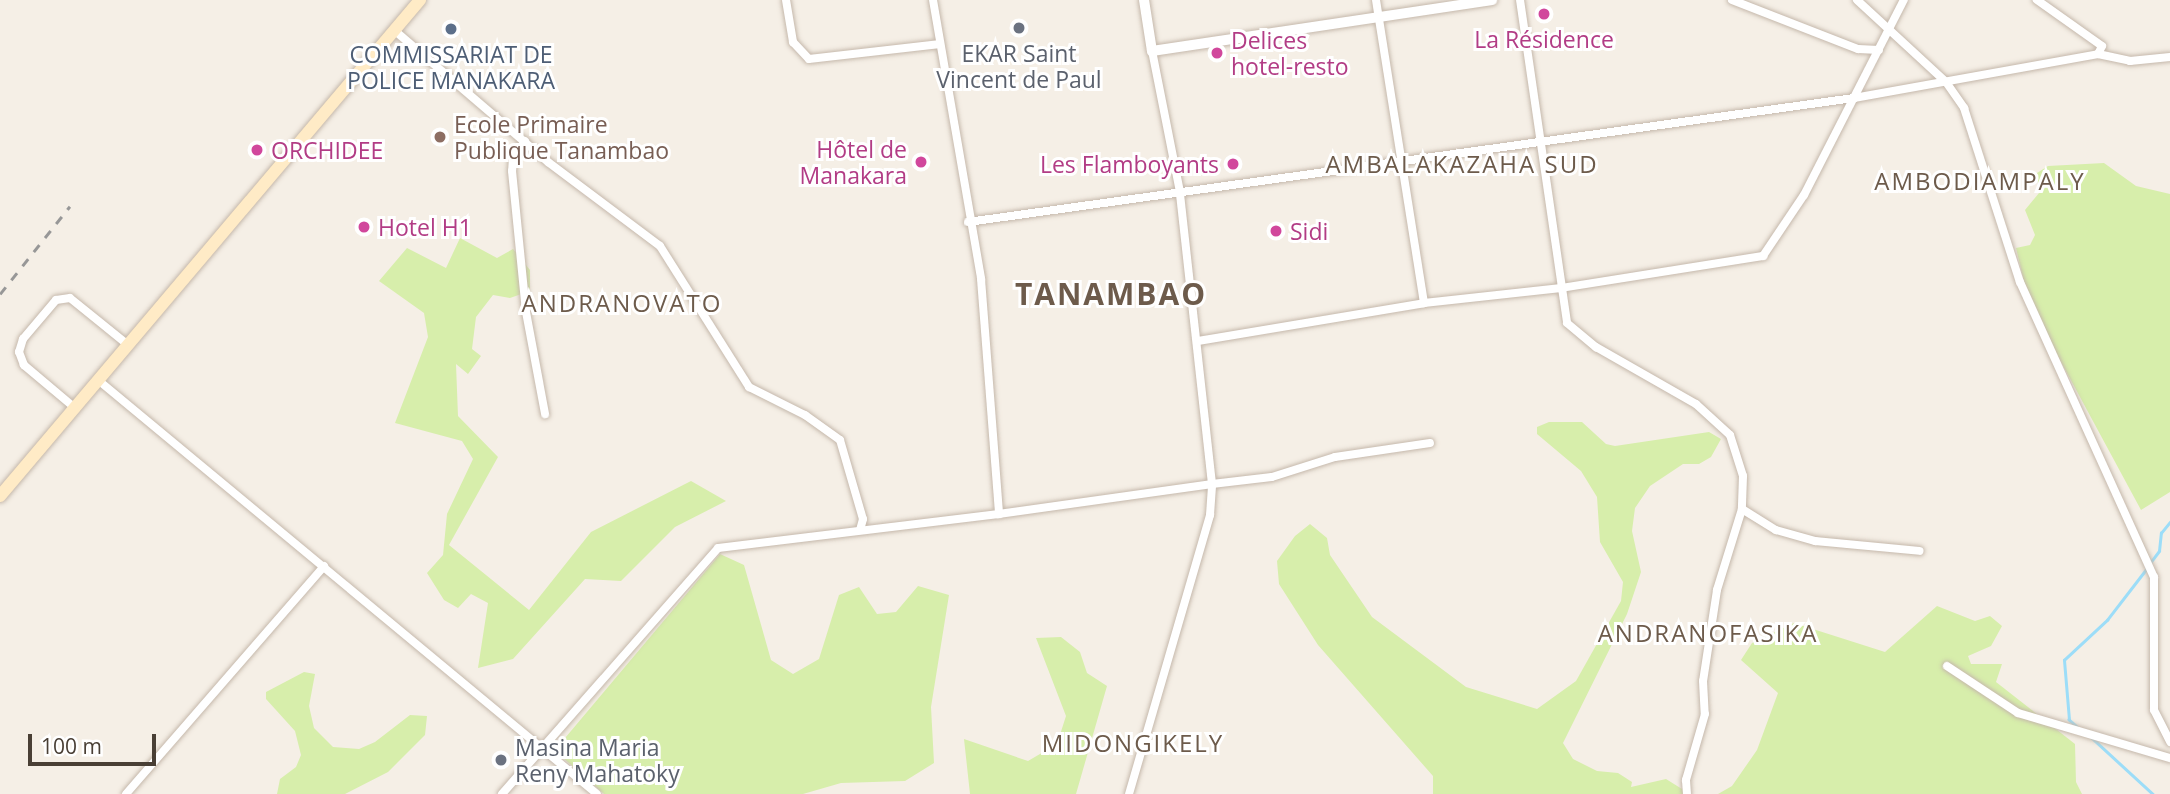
<!DOCTYPE html>
<meta charset="utf-8">
<style>
body{margin:0}
#map{position:relative;width:2170px;height:794px;overflow:hidden;background:#f5efe6;font-family:"Open Sans",sans-serif}
div>[style]{position:absolute}
[style*='--x']{left:calc(var(--x)*1px);top:calc(var(--y)*1px);width:calc(var(--w)*1px);rotate:calc(var(--a)*1deg)}
.green>*{inset:0;background:#d7eeab}
.stream>*{height:2.5px;margin:-1.25px;padding:0 1.25px;transform-origin:1.25px;border-radius:1.25px;background:#9cddf8}
.roads{filter:drop-shadow(0 0 2px #c5b8ab) drop-shadow(0 0 2px #c5b8ab)}
.minor>*{height:8px;margin:-4px;padding:0 4px;transform-origin:4px;border-radius:4px;background:#fff}
.tertiary>*{height:10px;margin:-5px;padding:0 5px;transform-origin:5px;border-radius:5px;background:#fff}
.secondary>*{height:12px;margin:-6px;padding:0 6px;transform-origin:6px;border-radius:6px;background:#ffebc6}
.rail>*{height:2.5px;margin-top:-1.25px;transform-origin:0;background:repeating-linear-gradient(90deg,#979797 0 9px,transparent 0 18px)}
.dots>*{width:19px;height:19px;translate:-50% -50%;box-sizing:border-box;border:4px solid #fff;border-radius:50%}
span{translate:-50% -50%;white-space:nowrap;text-align:center;line-height:1.15;-webkit-text-stroke:6px #fff;paint-order:stroke}
.hotel-label{font-size:23px;color:#b23c85}
.left{translate:0 -50%;text-align:left}
.right{translate:-100% -50%;text-align:right}
.worship-label{font-size:23px;color:#5b616d}
.service-label{font-size:23px;color:#4e5e75}
.education-label{font-size:23px;color:#785e54}
.neighbourhood-label{font-size:24px;color:#6d5b4b;letter-spacing:2px}
.district-label{font-size:30px;color:#6d5b4b;font-weight:700;letter-spacing:2px}
.scale{position:absolute;left:28px;top:734px;width:128px;height:32px;box-sizing:border-box;border:4px solid #493f35;border-top:0;padding-left:9px;font-size:21px;line-height:24px;white-space:nowrap;color:#493f35;-webkit-text-stroke:5px #fff;paint-order:stroke}
</style>
<div id="map">
<div class="green">
<div style="clip-path:polygon(2104px 163px,2136px 186px,2170px 194px,2170px 492px,2141px 510px,2047px 336px,2025px 286px,2016px 248px,2030px 245px,2035px 235px,2025px 210px,2039px 193px,2037px 173px,2048px 166px)"></div>
<div style="clip-path:polygon(460px 238px,497px 258px,513px 249px,530px 270px,530px 291px,510px 298px,493px 295px,476px 317px,472px 349px,481px 356px,468px 374px,456px 364px,458px 416px,498px 457px,449px 545px,529px 610px,591px 532px,691px 481px,726px 501px,675px 527px,621px 581px,585px 579px,513px 659px,478px 668px,488px 603px,471px 594px,458px 608px,444px 600px,427px 573px,443px 555px,447px 514px,473px 459px,462px 441px,395px 423px,428px 337px,424px 313px,379px 281px,407px 248px,446px 268px)"></div>
<div style="clip-path:polygon(1549px 422px,1582px 422px,1606px 444px,1615px 446px,1709px 432px,1721px 439px,1711px 457px,1699px 464px,1683px 464px,1650px 486px,1635px 508px,1632px 531px,1641px 572px,1627px 614px,1563px 743px,1573px 759px,1597px 771px,1618px 773px,1632px 782px,1631px 787px,1666px 779px,1690px 794px,1433px 794px,1433px 776px,1318px 645px,1279px 584px,1277px 561px,1295px 536px,1310px 524px,1327px 538px,1330px 555px,1372px 617px,1466px 687px,1537px 709px,1576px 681px,1621px 601px,1623px 582px,1600px 542px,1597px 497px,1581px 471px,1537px 434px,1537px 427px)"></div>
<div style="clip-path:polygon(720px 554px,744px 565px,771px 660px,793px 674px,819px 659px,839px 595px,859px 587px,877px 614px,896px 612px,918px 586px,949px 595px,931px 707px,934px 763px,905px 781px,841px 783px,803px 794px,604px 794px,562px 757px,560px 744px)"></div>
<div style="clip-path:polygon(1937px 606px,1975px 621px,1990px 616px,2002px 626px,1991px 646px,1968px 656px,1971px 664px,2002px 664px,1996px 682px,2075px 744px,2076px 782px,2082px 794px,1718px 794px,1732px 786px,1757px 750px,1778px 693px,1741px 660px,1752px 643px,1794px 623px,1885px 652px)"></div>
<div style="clip-path:polygon(1061px 637px,1080px 652px,1087px 673px,1107px 686px,1076px 794px,970px 794px,964px 739px,1028px 761px,1057px 744px,1066px 716px,1036px 638px)"></div>
<div style="clip-path:polygon(304px 672px,315px 674px,309px 706px,314px 728px,333px 747px,359px 749px,375px 742px,410px 715px,427px 716px,425px 735px,388px 772px,345px 794px,277px 794px,280px 779px,296px 767px,301px 755px,295px 731px,266px 699px,266px 692px)"></div>
</div>
<div class="stream">
<div style="--x:2150;--y:563;--w:15;--a:-53"></div>
<div style="--x:2159;--y:551;--w:18;--a:-84"></div>
<div style="--x:2161;--y:533;--w:14;--a:-51"></div>
<div style="--x:2077;--y:727;--w:11;--a:-139"></div>
<div style="--x:2069;--y:720;--w:60;--a:-94.8"></div>
<div style="--x:2064;--y:660;--w:59;--a:-42.9"></div>
<div style="--x:2107;--y:620;--w:66;--a:-52.4"></div>
<div style="--x:2091;--y:737;--w:84;--a:42.6"></div>
</div>
<div class="roads">
<div class="minor">
<div style="--x:786;--y:0;--w:43;--a:80.5"></div>
<div style="--x:793;--y:42;--w:23;--a:47"></div>
<div style="--x:809;--y:59;--w:132;--a:-6.5"></div>
<div style="--x:933;--y:0;--w:283;--a:80.2"></div>
<div style="--x:981;--y:279;--w:236;--a:85.6"></div>
<div style="--x:999;--y:514;--w:215;--a:-8"></div>
<div style="--x:1212;--y:484;--w:294;--a:-96.3"></div>
<div style="--x:1180;--y:192;--w:144;--a:-101.2"></div>
<div style="--x:1376;--y:0;--w:307;--a:81"></div>
<div style="--x:1520;--y:0;--w:326;--a:81.7"></div>
<div style="--x:1567;--y:323;--w:38;--a:40"></div>
<div style="--x:1596;--y:347;--w:115;--a:29.7"></div>
<div style="--x:1696;--y:404;--w:46;--a:42.4"></div>
<div style="--x:1730;--y:435;--w:43;--a:72.4"></div>
<div style="--x:1743;--y:476;--w:33;--a:92"></div>
<div style="--x:1742;--y:509;--w:85;--a:107.2"></div>
<div style="--x:1717;--y:590;--w:92;--a:98.7"></div>
<div style="--x:1703;--y:681;--w:33;--a:87"></div>
<div style="--x:1705;--y:714;--w:69;--a:106.1"></div>
<div style="--x:1686;--y:780;--w:14;--a:86"></div>
<div style="--x:1732;--y:0;--w:135;--a:21.3"></div>
<div style="--x:1858;--y:49;--w:21;--a:3"></div>
<div style="--x:1857;--y:0;--w:121;--a:42.7"></div>
<div style="--x:1946;--y:82;--w:32;--a:55"></div>
<div style="--x:1964;--y:108;--w:183;--a:72.2"></div>
<div style="--x:2020;--y:282;--w:324;--a:65.6"></div>
<div style="--x:2154;--y:577;--w:133;--a:90"></div>
<div style="--x:2154;--y:710;--w:36;--a:63"></div>
<div style="--x:394;--y:30;--w:203;--a:40.6"></div>
<div style="--x:548;--y:162;--w:140;--a:36.9"></div>
<div style="--x:660;--y:246;--w:167;--a:57.7"></div>
<div style="--x:749;--y:387;--w:63;--a:26.6"></div>
<div style="--x:805;--y:415;--w:43;--a:35.5"></div>
<div style="--x:840;--y:440;--w:82;--a:73.8"></div>
<div style="--x:863;--y:519;--w:11;--a:105"></div>
<div style="--x:2098;--y:54;--w:33;--a:12"></div>
<div style="--x:2130;--y:61;--w:40;--a:-5.7"></div>
<div style="--x:525;--y:141;--w:21;--a:125"></div>
<div style="--x:513;--y:158;--w:13;--a:94"></div>
<div style="--x:512;--y:171;--w:142;--a:84.3"></div>
<div style="--x:526;--y:312;--w:104;--a:79.4"></div>
<div style="--x:968;--y:222;--w:895;--a:-7.97"></div>
<div style="--x:1854;--y:98;--w:248;--a:-10.2"></div>
<div style="--x:2098;--y:54;--w:9;--a:-63"></div>
<div style="--x:2102;--y:46;--w:80;--a:-144.7"></div>
<div style="--x:1198;--y:341;--w:229;--a:-9.5"></div>
<div style="--x:1424;--y:303;--w:138;--a:-6.2"></div>
<div style="--x:1561;--y:288;--w:205;--a:-9"></div>
<div style="--x:1763;--y:256;--w:73;--a:-56.1"></div>
<div style="--x:1804;--y:195;--w:219;--a:-62.9"></div>
<div style="--x:98;--y:380;--w:648;--a:39.68"></div>
<div style="--x:75;--y:408;--w:67;--a:-139.9"></div>
<div style="--x:24;--y:365;--w:14;--a:-111"></div>
<div style="--x:19;--y:352;--w:14;--a:-73"></div>
<div style="--x:23;--y:339;--w:51;--a:-49.8"></div>
<div style="--x:56;--y:300;--w:14;--a:-8"></div>
<div style="--x:70;--y:298;--w:75;--a:39"></div>
<div style="--x:1742;--y:509;--w:40;--a:32"></div>
<div style="--x:1776;--y:530;--w:41;--a:15.8"></div>
<div style="--x:1815;--y:541;--w:105;--a:5.4"></div>
<div style="--x:1947;--y:666;--w:85;--a:33.5"></div>
<div style="--x:2018;--y:713;--w:159;--a:16.5"></div>
<div style="--x:126;--y:794;--w:302;--a:-49"></div>
<div style="--x:502;--y:794;--w:327;--a:-48.7"></div>
<div style="--x:718;--y:548;--w:283;--a:-6.9"></div>
<div style="--x:1129;--y:794;--w:291;--a:-73.8"></div>
<div style="--x:1210;--y:515;--w:31;--a:-86"></div>
<div style="--x:1212;--y:484;--w:60;--a:-6.7"></div>
<div style="--x:1272;--y:477;--w:66;--a:-17.6"></div>
<div style="--x:1335;--y:457;--w:96;--a:-8.4"></div>
</div>
<div class="tertiary">
<div style="--x:1144;--y:0;--w:52;--a:81.1"></div>
<div style="--x:1152;--y:51;--w:344;--a:-8.5"></div>
</div>
<div class="secondary">
<div style="--x:0;--y:496;--w:650;--a:-49.74"></div>
</div>
</div>
<div class="rail">
<div style="--x:0;--y:294;--w:112;--a:-51.5"></div>
</div>
<div class="dots">
<div style="left:1544px;top:14px;background:#d1479c"></div>
<div style="left:1019px;top:28px;background:#6b7280"></div>
<div style="left:451px;top:29px;background:#5c6f8a"></div>
<div style="left:1217px;top:53px;background:#d1479c"></div>
<div style="left:440px;top:137px;background:#8d6e63"></div>
<div style="left:257px;top:150px;background:#d1479c"></div>
<div style="left:921px;top:162px;background:#d1479c"></div>
<div style="left:1233px;top:164px;background:#d1479c"></div>
<div style="left:364px;top:227px;background:#d1479c"></div>
<div style="left:1276px;top:231px;background:#d1479c"></div>
<div style="left:501px;top:760px;background:#6b7280"></div>
</div>
<div class="hotel-label">
<span style="left:1544px;top:39px">La Résidence</span>
<span class="left" style="left:1231px;top:53px">Delices<br>hotel-resto</span>
<span class="right" style="left:907px;top:162px">Hôtel de<br>Manakara</span>
<span class="left" style="left:271px;top:150px">ORCHIDEE</span>
<span class="right" style="left:1219px;top:164px">Les Flamboyants</span>
<span class="left" style="left:378px;top:227px">Hotel H1</span>
<span class="left" style="left:1290px;top:231px">Sidi</span>
</div>
<div class="worship-label">
<span style="left:1019px;top:66px">EKAR Saint<br>Vincent de Paul</span>
<span class="left" style="left:515px;top:760px">Masina Maria<br>Reny Mahatoky</span>
</div>
<div class="service-label">
<span style="left:451px;top:67px">COMMISSARIAT DE<br>POLICE MANAKARA</span>
</div>
<div class="education-label">
<span class="left" style="left:454px;top:137px">Ecole Primaire<br>Publique Tanambao</span>
</div>
<div class="neighbourhood-label">
<span style="left:1462px;top:164px">AMBALAKAZAHA SUD</span>
<span style="left:1980px;top:181px">AMBODIAMPALY</span>
<span style="left:622px;top:303px">ANDRANOVATO</span>
<span style="left:1708px;top:633px">ANDRANOFASIKA</span>
<span style="left:1133px;top:743px">MIDONGIKELY</span>
</div>
<div class="district-label">
<span style="left:1111px;top:294px">TANAMBAO</span>
</div>
<div class="scale">100 m</div>
</div>
